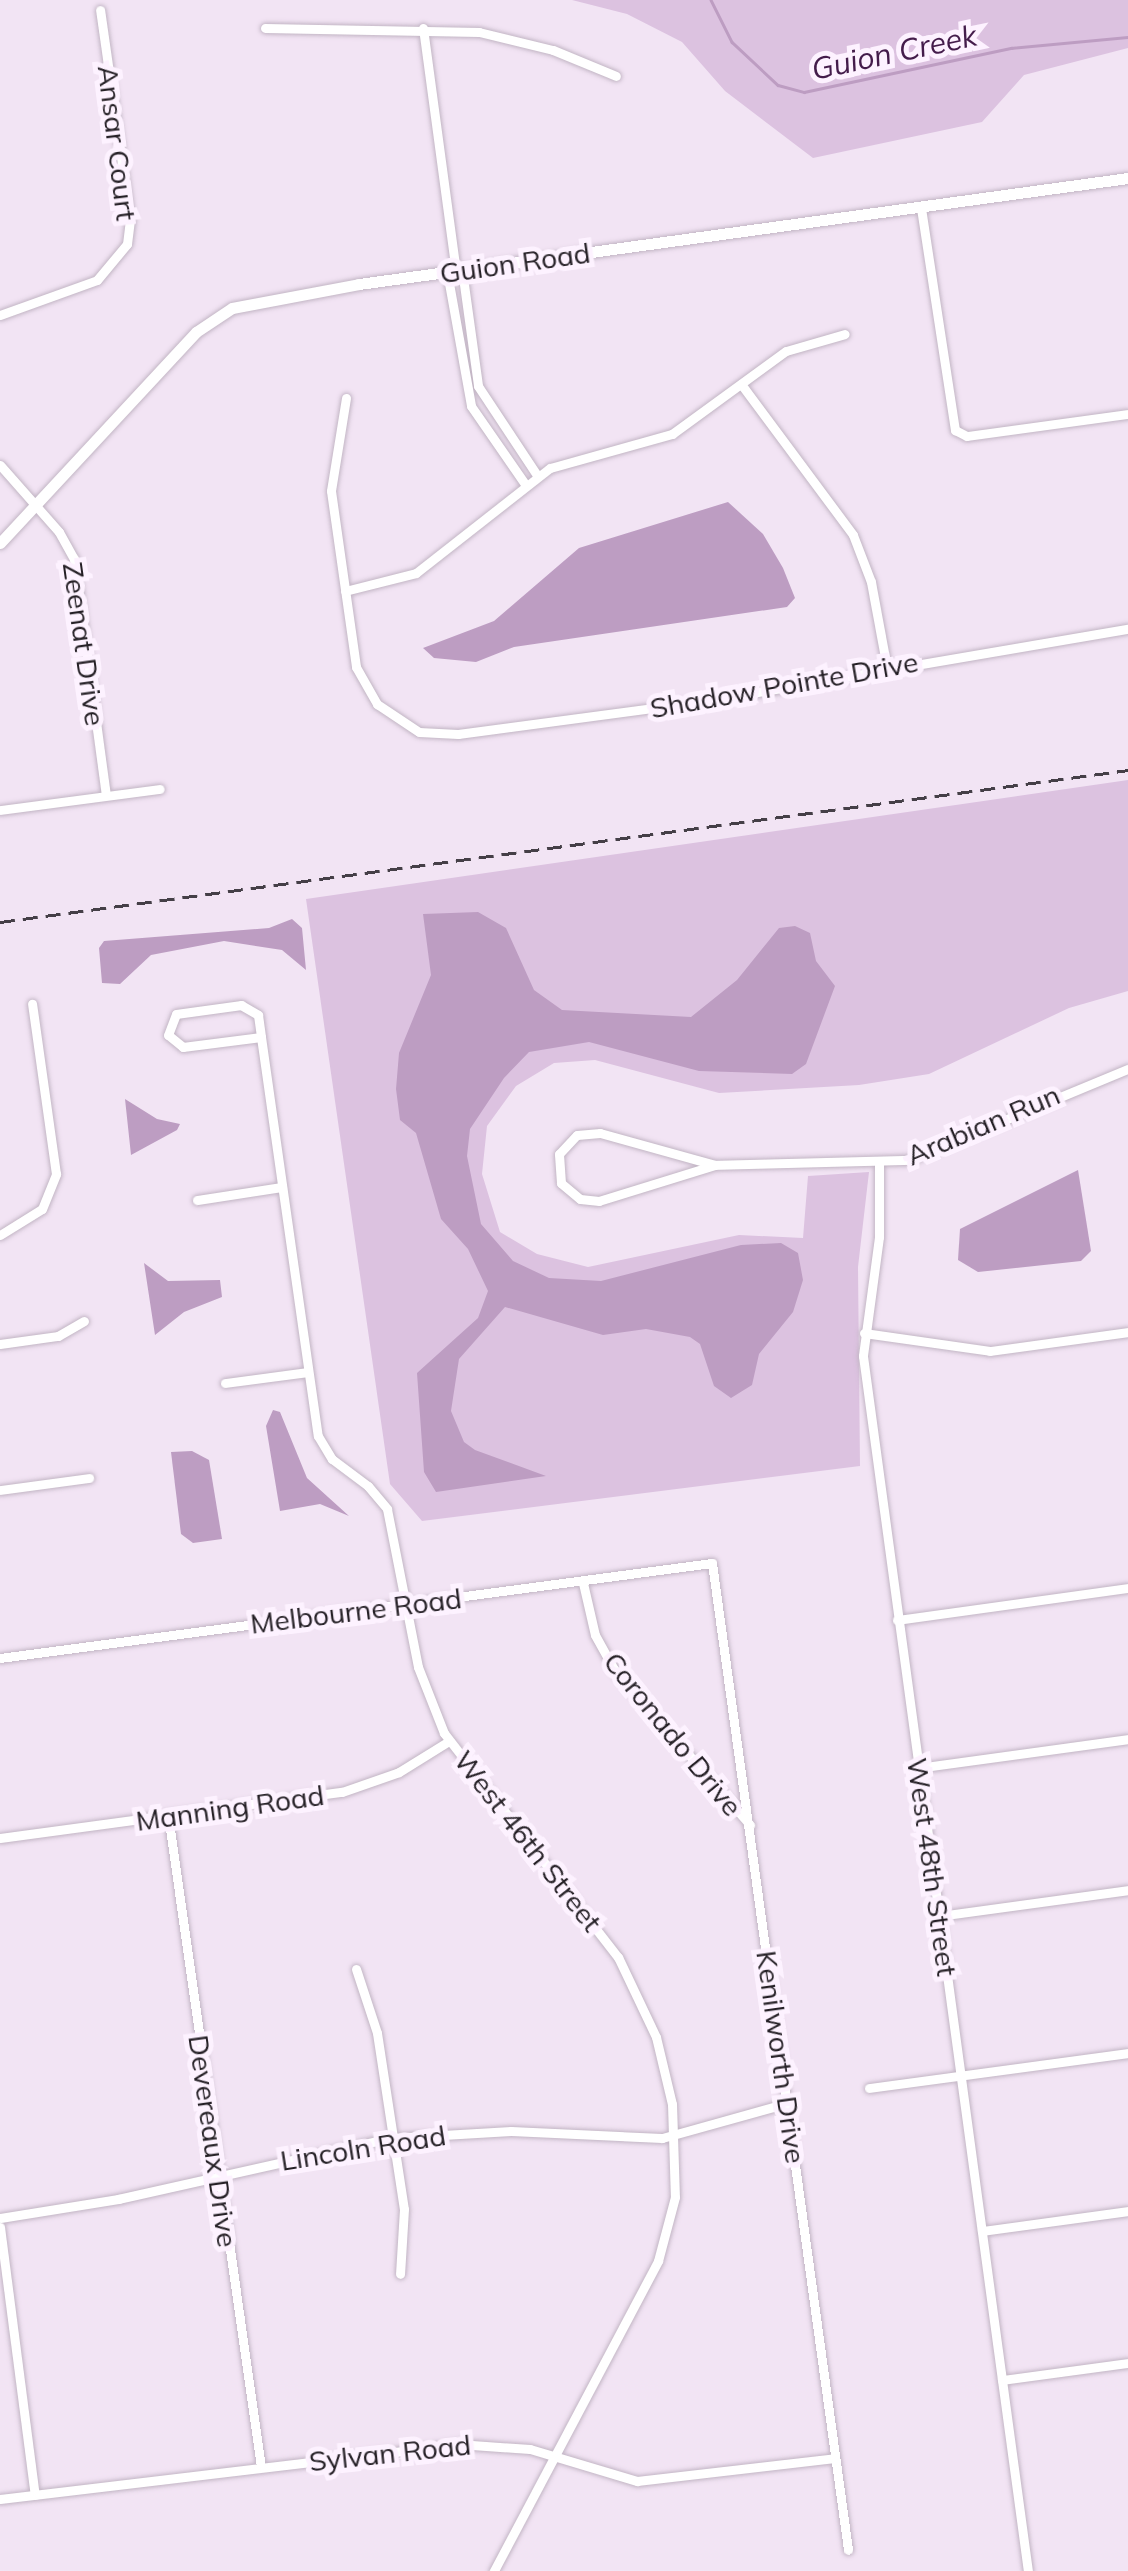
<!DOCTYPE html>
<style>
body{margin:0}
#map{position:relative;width:1128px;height:2571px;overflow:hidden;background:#f2e4f4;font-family:Mulish,sans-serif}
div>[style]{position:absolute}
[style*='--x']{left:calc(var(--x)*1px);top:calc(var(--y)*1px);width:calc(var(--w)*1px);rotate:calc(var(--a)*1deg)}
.green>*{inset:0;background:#dcc2e0}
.water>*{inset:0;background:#bd9dc2}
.stream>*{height:2.5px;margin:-1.25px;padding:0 1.25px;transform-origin:1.25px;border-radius:1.25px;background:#bd9dc2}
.roads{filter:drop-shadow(0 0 2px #c2b5c4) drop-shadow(0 0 2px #c2b5c4)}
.minor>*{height:9px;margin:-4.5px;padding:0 4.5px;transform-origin:4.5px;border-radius:4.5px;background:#fff}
.tertiary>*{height:11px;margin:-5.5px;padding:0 5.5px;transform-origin:5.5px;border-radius:5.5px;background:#fff}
.rail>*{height:2.5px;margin-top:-1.25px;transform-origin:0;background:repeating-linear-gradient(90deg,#453f47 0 15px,transparent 0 23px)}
span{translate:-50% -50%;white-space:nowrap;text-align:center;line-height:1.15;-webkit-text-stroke:10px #fdf2ff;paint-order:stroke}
.street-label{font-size:28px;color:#252026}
.water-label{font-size:30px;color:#441c4b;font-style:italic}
</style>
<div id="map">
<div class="green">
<div style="clip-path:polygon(572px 0,1128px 0,1128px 48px,1024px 75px,982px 122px,813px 158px,725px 91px,682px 42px,627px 14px)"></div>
<div style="clip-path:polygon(1128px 780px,1128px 991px,1069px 1008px,929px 1074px,859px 1085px,719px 1093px,595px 1060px,554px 1063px,516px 1086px,487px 1126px,482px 1174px,500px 1232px,537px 1254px,588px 1267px,739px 1235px,803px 1238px,808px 1176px,869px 1172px,858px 1267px,860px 1466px,422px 1521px,390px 1484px,306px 899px)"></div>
</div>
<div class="water">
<div style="clip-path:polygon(728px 502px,763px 534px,783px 568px,795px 598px,787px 607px,514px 647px,476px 662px,434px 658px,423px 648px,494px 621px,579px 548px)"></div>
<div style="clip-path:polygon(478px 912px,506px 928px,534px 990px,562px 1010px,691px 1017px,737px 980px,779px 928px,795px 926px,810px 933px,816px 961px,835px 986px,806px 1064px,792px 1074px,699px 1071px,589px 1042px,529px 1052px,504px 1078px,470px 1129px,467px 1156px,481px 1224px,513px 1261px,549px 1278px,601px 1281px,741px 1245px,781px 1243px,798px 1253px,803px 1280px,793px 1312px,759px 1354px,752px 1385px,731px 1398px,714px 1386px,700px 1344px,690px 1337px,646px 1329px,603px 1335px,505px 1307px,459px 1359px,451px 1411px,464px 1442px,475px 1450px,546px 1476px,436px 1492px,424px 1472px,417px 1373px,478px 1318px,488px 1291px,468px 1249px,441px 1219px,416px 1133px,400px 1120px,396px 1089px,399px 1053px,431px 975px,423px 914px)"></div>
<div style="clip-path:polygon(292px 919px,302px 928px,306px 970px,282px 950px,224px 941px,151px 955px,120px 984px,102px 983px,99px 948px,104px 941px,269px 928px)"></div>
<div style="clip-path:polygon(125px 1099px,157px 1119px,180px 1124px,177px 1130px,131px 1155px)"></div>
<div style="clip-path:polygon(1078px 1170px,1091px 1251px,1081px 1261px,978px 1272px,958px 1260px,960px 1229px)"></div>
<div style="clip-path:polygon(144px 1263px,168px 1281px,220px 1280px,222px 1297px,184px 1312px,155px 1335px)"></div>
<div style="clip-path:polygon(273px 1410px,280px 1412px,307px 1478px,349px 1516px,320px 1504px,280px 1511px,266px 1426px)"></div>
<div style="clip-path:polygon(192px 1451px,209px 1460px,222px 1539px,193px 1543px,181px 1534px,171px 1452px)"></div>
</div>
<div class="stream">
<div style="--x:711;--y:0;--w:47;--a:63.4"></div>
<div style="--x:732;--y:42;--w:63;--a:43.1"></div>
<div style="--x:778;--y:85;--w:27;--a:15"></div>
<div style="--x:804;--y:92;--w:212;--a:-12"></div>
<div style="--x:1011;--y:48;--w:118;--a:-5.4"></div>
</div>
<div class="roads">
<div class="minor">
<div style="--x:265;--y:28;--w:214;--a:1.1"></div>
<div style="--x:479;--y:32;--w:76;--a:13.7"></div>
<div style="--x:553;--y:50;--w:68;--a:22.4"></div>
<div style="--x:423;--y:28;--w:245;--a:82.3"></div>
<div style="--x:921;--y:208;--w:225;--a:81.3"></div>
<div style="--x:955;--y:430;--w:13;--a:27"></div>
<div style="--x:967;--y:436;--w:162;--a:-7.8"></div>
<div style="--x:462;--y:270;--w:117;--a:82.1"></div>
<div style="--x:478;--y:386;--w:107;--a:56.5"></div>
<div style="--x:447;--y:272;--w:136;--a:79.8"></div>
<div style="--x:471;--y:406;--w:95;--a:55.3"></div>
<div style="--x:0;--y:315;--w:103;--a:-19.8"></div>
<div style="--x:97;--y:280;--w:47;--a:-50.2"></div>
<div style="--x:127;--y:244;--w:24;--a:-83"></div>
<div style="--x:130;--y:220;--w:212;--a:-98.1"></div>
<div style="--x:741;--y:384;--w:188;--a:53.4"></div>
<div style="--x:853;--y:535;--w:50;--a:69"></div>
<div style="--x:871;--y:582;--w:87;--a:79.5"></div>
<div style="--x:346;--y:398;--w:94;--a:99.2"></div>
<div style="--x:331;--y:491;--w:178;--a:81.9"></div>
<div style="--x:356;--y:667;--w:43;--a:60.4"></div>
<div style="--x:377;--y:704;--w:50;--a:33.7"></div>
<div style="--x:419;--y:732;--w:39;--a:3"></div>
<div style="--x:458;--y:734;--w:243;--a:-7.6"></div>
<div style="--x:699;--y:702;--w:435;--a:-9.7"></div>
<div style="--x:0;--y:465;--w:89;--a:48.6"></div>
<div style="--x:59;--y:532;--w:31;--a:61"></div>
<div style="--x:74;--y:559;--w:238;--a:82.3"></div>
<div style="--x:345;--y:591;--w:73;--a:-14.2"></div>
<div style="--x:416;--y:573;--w:170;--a:-38.1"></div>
<div style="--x:550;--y:468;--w:127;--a:-15.6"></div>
<div style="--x:672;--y:434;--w:141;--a:-36.1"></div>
<div style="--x:786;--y:351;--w:61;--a:-16.1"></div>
<div style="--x:0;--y:810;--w:161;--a:-7.5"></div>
<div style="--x:241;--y:1005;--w:20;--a:30"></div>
<div style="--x:258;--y:1015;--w:22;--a:82"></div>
<div style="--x:261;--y:1037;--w:79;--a:172.7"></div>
<div style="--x:183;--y:1047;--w:19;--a:-141"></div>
<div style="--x:168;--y:1035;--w:22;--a:-69"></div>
<div style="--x:176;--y:1014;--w:66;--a:-7.9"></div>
<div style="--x:261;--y:1037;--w:403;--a:81.9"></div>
<div style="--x:318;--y:1436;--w:27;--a:59"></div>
<div style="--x:332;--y:1459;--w:45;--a:36.9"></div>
<div style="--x:368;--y:1486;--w:30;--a:50"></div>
<div style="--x:387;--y:1509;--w:161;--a:78.9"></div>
<div style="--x:418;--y:1667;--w:71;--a:68.5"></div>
<div style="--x:444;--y:1733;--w:284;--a:52.2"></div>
<div style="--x:618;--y:1957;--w:89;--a:64.6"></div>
<div style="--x:656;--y:2037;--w:69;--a:76.6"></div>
<div style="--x:672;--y:2104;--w:93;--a:88.2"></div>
<div style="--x:675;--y:2197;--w:66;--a:104.9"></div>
<div style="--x:658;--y:2261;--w:351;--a:117.9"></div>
<div style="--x:600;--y:1133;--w:119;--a:15.5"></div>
<div style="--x:715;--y:1165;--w:121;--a:162.8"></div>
<div style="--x:599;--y:1201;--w:19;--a:-174"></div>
<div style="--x:580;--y:1199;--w:25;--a:-140"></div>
<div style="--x:561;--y:1183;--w:29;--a:-94"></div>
<div style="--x:559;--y:1154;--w:26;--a:-47"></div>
<div style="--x:577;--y:1135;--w:23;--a:-5"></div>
<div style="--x:879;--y:1163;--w:74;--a:90"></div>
<div style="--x:879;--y:1237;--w:120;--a:97.7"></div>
<div style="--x:863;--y:1356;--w:1226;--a:82.27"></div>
<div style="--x:715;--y:1165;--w:193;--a:-1.5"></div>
<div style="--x:908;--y:1160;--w:238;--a:-22.5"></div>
<div style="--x:197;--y:1200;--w:86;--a:-8.7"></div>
<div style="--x:0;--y:1235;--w:49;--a:-31.8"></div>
<div style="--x:42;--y:1209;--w:38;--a:-68"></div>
<div style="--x:56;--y:1174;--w:172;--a:-98"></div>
<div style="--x:864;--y:1333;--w:127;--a:8.1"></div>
<div style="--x:990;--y:1351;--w:139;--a:-7.8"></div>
<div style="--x:0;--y:1344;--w:59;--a:-7.9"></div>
<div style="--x:58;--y:1336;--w:30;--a:-30"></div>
<div style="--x:225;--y:1383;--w:83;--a:-7.6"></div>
<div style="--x:0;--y:1490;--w:90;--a:-7.7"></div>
<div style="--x:583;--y:1583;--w:53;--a:77"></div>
<div style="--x:595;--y:1635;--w:39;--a:61"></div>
<div style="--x:614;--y:1669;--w:207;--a:48.9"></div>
<div style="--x:897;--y:1620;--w:233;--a:-7.9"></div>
<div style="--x:0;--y:1658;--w:718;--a:-7.6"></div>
<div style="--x:712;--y:1563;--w:996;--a:82.15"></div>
<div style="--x:917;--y:1768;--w:213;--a:-7.8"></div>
<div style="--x:168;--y:1815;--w:659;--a:81.88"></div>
<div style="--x:0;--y:1838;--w:345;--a:-7.7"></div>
<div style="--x:342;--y:1792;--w:60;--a:-19.3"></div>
<div style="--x:399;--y:1772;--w:59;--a:-31.8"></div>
<div style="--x:939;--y:1916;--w:191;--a:-7.8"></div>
<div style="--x:356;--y:1969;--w:67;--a:71.8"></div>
<div style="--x:377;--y:2033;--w:178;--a:81.3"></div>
<div style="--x:404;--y:2209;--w:65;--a:93.5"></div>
<div style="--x:869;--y:2088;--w:261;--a:-7.7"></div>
<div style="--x:0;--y:2218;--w:120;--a:-9.1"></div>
<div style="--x:118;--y:2199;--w:281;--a:-12.6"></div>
<div style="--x:392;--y:2138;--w:119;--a:-3.4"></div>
<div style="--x:511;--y:2131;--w:151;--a:2.7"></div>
<div style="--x:662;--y:2138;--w:130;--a:-15.6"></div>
<div style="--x:0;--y:2227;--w:270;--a:82.6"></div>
<div style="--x:982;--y:2231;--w:147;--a:-7.8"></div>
<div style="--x:1002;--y:2380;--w:127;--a:-7.7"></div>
<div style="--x:0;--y:2499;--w:461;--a:-6.8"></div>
<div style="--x:458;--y:2444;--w:72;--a:4"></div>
<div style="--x:530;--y:2449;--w:112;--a:16.7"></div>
<div style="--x:637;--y:2481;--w:199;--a:-6.6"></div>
</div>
<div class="tertiary">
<div style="--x:0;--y:543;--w:288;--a:-47.1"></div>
<div style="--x:196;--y:332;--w:43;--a:-33.7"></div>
<div style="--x:232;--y:308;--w:129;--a:-10.7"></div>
<div style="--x:359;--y:284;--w:776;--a:-7.85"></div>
</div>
</div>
<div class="rail">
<div style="--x:0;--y:922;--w:1138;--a:-7.67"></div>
</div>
<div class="street-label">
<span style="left:117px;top:143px;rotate:83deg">Ansar Court</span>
<span style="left:515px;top:263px;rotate:-8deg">Guion Road</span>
<span style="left:84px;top:644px;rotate:82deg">Zeenat Drive</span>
<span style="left:784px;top:685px;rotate:-10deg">Shadow Pointe Drive</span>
<span style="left:983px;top:1125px;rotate:-23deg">Arabian Run</span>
<span style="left:356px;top:1611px;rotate:-7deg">Melbourne Road</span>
<span style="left:673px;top:1734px;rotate:51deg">Coronado Drive</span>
<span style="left:230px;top:1808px;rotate:-8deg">Manning Road</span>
<span style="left:528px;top:1841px;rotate:52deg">West 46th Street</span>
<span style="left:932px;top:1867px;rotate:82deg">West 48th Street</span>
<span style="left:781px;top:2057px;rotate:82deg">Kenilworth Drive</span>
<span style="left:213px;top:2141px;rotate:82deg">Devereaux Drive</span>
<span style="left:363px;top:2148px;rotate:-9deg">Lincoln Road</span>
<span style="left:390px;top:2453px;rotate:-6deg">Sylvan Road</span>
</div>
<div class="water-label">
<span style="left:894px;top:52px;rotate:-12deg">Guion Creek</span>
</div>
</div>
